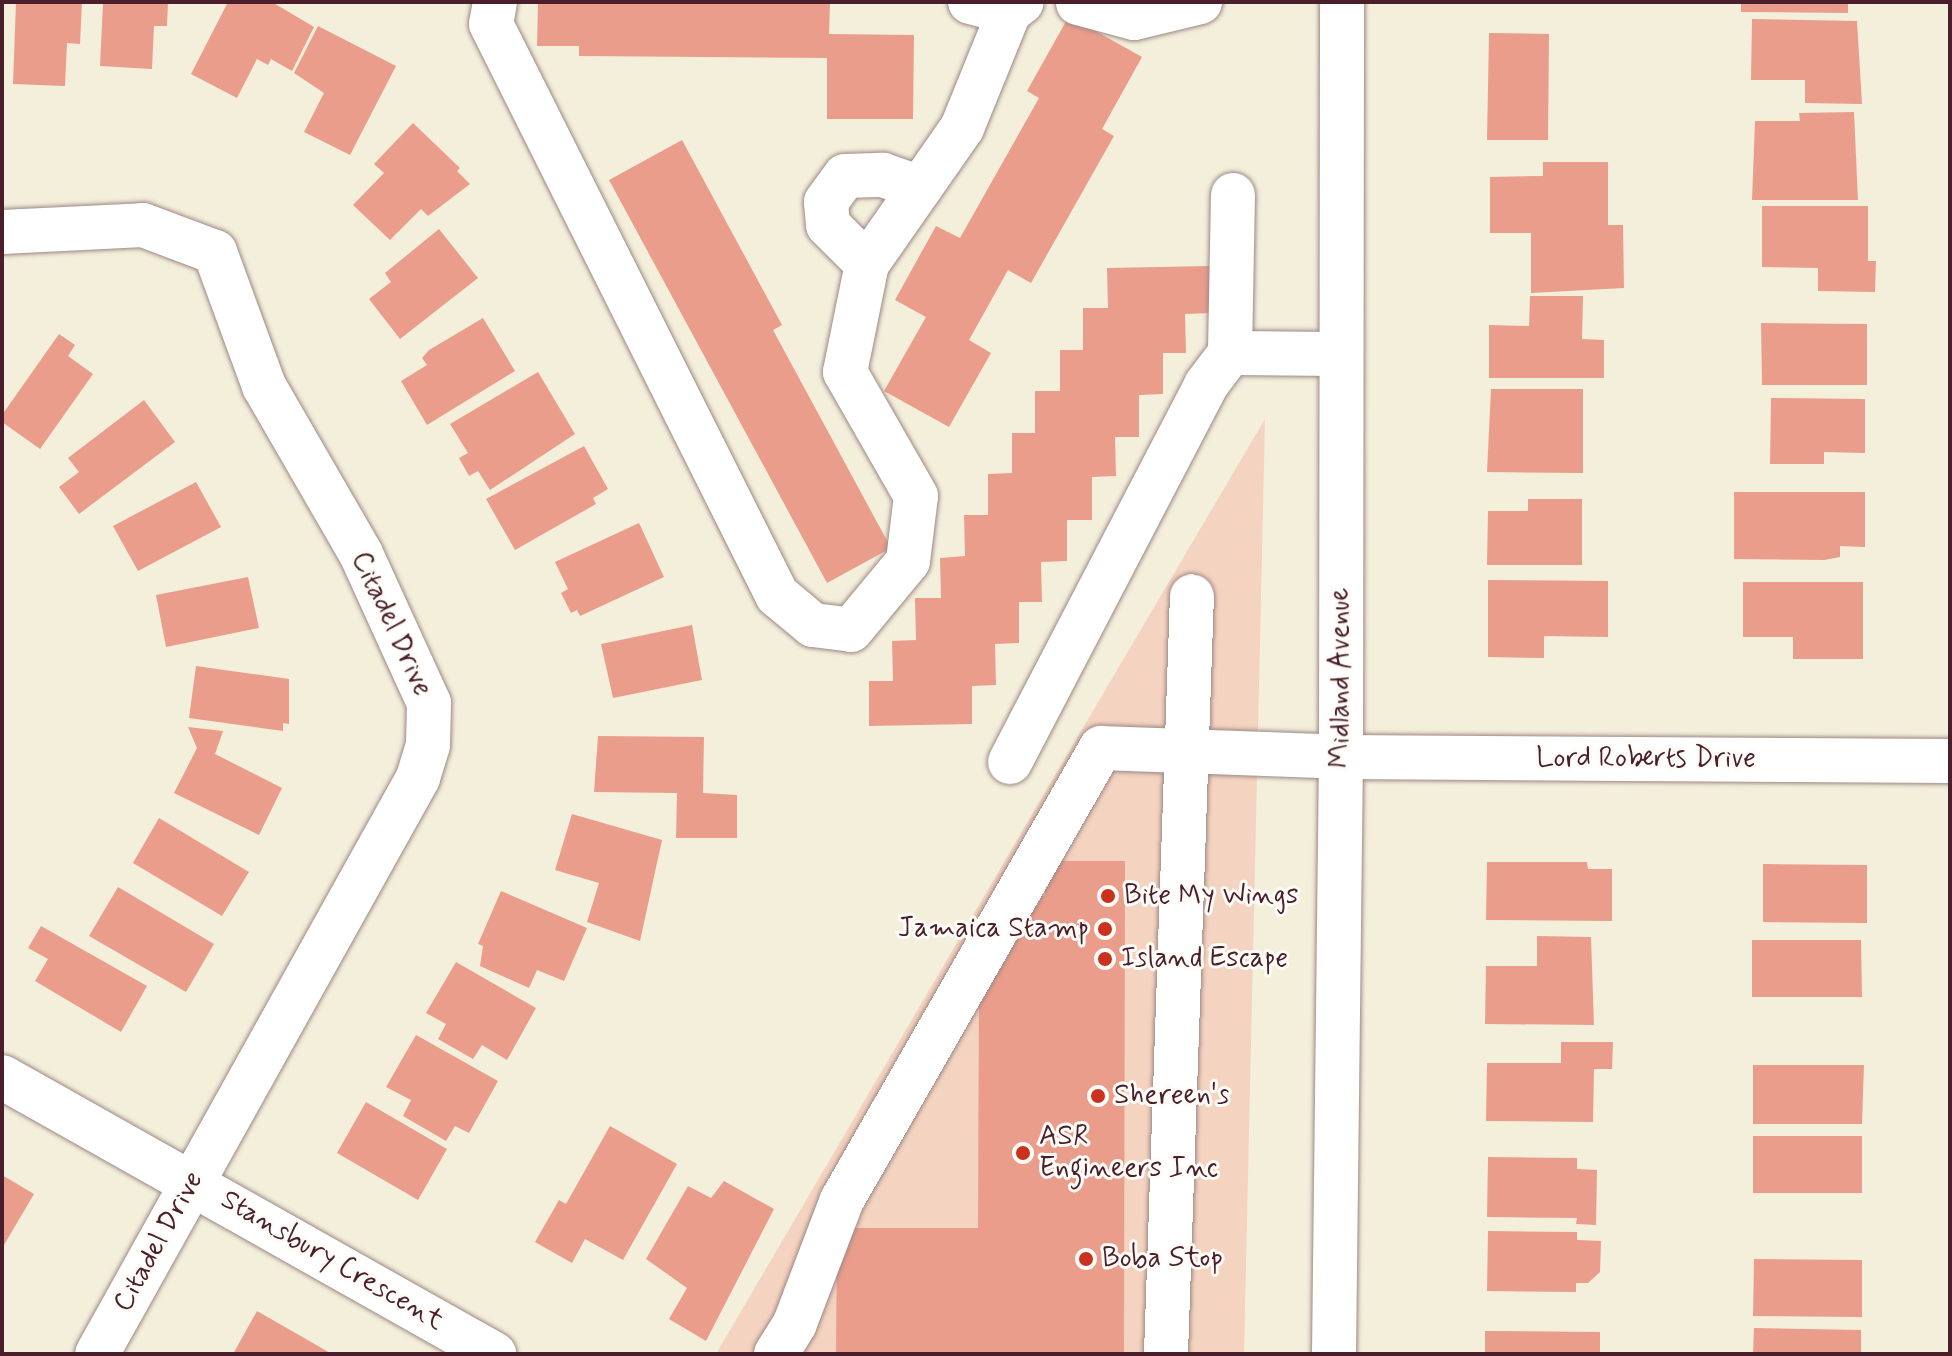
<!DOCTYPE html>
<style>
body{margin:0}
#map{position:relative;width:1952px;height:1356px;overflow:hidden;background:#f3efdb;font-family:Mynerve,sans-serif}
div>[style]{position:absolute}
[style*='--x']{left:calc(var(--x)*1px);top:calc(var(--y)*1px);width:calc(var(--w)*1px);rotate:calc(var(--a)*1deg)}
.built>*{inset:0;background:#f4d3c0}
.building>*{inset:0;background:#eb9d8c}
.roads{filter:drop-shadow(0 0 2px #9e8783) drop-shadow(0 0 2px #9e8783)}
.minor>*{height:44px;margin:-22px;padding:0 22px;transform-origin:22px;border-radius:22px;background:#fff}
.major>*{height:44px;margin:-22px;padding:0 22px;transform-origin:22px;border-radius:22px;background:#fff}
.dots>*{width:22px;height:22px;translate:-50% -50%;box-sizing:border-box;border:4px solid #fdfcf7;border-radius:50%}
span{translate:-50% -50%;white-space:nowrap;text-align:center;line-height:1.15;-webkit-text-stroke:6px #fdfcf7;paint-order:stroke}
.street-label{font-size:28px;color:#4a1f2b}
.poi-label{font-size:28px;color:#4a1f2b}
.left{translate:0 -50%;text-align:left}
.right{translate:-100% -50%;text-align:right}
.frame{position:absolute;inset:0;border:4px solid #4a1f2b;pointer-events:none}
</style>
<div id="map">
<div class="built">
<div style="clip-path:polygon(1265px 419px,1244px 1354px,716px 1354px,1054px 777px)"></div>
</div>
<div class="building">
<div style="clip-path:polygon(16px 2px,82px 2px,80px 44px,67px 43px,65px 86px,13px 84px)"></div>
<div style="clip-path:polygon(103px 2px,168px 2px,167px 26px,154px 26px,152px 69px,100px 66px)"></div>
<div style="clip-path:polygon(228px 2px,272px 2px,314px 27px,292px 71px,271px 59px,268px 65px,257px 59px,237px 98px,191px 74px)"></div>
<div style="clip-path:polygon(538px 2px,830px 2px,829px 34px,914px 35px,913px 119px,827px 119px,827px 58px,579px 56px,579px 46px,537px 46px)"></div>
<div style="clip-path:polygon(1741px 2px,1848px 2px,1848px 13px,1741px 12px)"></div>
<div style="clip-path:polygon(1069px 16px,1142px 57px,1102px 129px,1114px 136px,1031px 283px,1008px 270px,969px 340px,991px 353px,949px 427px,884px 391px,926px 317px,895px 300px,936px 226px,960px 238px,1039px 98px,1027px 91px)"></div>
<div style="clip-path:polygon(1752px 19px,1857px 21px,1862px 104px,1805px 103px,1805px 80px,1751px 80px)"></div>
<div style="clip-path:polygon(318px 26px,396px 66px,350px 155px,304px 132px,324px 93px,294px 73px)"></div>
<div style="clip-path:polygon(1489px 33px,1549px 34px,1548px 140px,1487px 140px)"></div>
<div style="clip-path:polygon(1854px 112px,1858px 200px,1752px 200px,1755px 121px,1800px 121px,1799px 113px)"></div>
<div style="clip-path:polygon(413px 123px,460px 168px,457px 171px,470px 184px,428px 216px,421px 209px,390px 240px,353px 205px,384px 173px,374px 164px)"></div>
<div style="clip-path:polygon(682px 140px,782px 325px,773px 330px,891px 548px,827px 583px,609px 180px)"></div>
<div style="clip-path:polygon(1543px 162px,1608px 162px,1608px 225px,1623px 225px,1624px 288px,1531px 293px,1531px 233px,1490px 233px,1490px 177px,1543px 176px)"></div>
<div style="clip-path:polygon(1762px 206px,1868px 206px,1868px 261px,1876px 261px,1875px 292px,1818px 291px,1818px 268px,1762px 267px)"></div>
<div style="clip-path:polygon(439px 229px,478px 278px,400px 339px,369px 299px,391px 282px,385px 273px)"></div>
<div style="clip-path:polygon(1210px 266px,1211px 313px,1185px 314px,1186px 353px,1163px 353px,1163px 394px,1139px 395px,1139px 437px,1115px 437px,1116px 476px,1092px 477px,1092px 520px,1067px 520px,1067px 561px,1041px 562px,1042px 602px,1019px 602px,1019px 643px,995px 644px,996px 685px,972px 686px,972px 724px,869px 726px,869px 681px,893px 681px,892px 641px,916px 640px,915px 598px,941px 598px,940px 558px,965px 556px,964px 515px,988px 515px,988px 474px,1012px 473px,1012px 433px,1035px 433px,1035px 391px,1060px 391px,1060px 350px,1083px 350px,1083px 308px,1108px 308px,1107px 268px)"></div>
<div style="clip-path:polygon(1530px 296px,1583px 296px,1582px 339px,1604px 340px,1604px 378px,1489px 378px,1489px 325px,1529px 326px)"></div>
<div style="clip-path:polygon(483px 318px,515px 371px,427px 425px,401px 381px,427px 365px,422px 358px,429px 350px)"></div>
<div style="clip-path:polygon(1761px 323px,1867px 324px,1867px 385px,1762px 385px)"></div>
<div style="clip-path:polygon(59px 334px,75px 345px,68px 356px,93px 374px,40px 449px,2px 422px,2px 415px)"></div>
<div style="clip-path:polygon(538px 372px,575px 434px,490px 490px,478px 471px,469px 476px,459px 458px,468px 453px,450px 424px)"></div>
<div style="clip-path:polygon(1491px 389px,1583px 389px,1583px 473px,1487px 472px)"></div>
<div style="clip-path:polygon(1771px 398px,1865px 399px,1865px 453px,1824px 452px,1824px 464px,1770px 464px)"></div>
<div style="clip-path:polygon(144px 400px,175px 442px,79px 514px,59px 487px,79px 472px,68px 458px)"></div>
<div style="clip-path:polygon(584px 446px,608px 489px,593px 498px,596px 504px,515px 550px,486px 499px)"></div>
<div style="clip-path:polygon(196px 482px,221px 527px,138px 571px,113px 526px)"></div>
<div style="clip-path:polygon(1734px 492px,1865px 492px,1865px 547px,1840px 546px,1840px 557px,1824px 560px,1734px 559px)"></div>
<div style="clip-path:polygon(1528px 499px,1582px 499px,1582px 565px,1487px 565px,1488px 511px,1528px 511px)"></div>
<div style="clip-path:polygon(639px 523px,664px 577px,580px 616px,577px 610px,571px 613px,561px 593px,568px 589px,555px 562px)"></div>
<div style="clip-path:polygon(248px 577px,259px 628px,166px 647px,156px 595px)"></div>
<div style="clip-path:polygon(1488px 580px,1608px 581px,1608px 637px,1544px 636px,1544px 658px,1488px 657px)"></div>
<div style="clip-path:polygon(1743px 582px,1863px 582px,1863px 659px,1793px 659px,1793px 637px,1743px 637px)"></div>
<div style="clip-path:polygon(692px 625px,702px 680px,613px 698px,601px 644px)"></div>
<div style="clip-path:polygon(196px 666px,289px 679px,289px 724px,283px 723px,283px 731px,189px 718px)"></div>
<div style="clip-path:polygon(188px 727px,223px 731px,215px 754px,282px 788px,259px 835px,174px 793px,197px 748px)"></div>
<div style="clip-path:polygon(598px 736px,704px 737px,703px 793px,737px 795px,737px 838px,676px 838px,677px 793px,594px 792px)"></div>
<div style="clip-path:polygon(572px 814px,662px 840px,640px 941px,587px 922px,599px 883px,555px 870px)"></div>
<div style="clip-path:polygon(159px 818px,249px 872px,222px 916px,133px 863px)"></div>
<div style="clip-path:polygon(1045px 861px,1125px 861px,1124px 1354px,836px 1354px,837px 1228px,978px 1228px,979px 978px,990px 958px,1007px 959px,1007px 929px,1027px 928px,1027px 896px,1045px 896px)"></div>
<div style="clip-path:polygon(1487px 862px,1587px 862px,1588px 869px,1612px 869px,1612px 921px,1486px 920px)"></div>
<div style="clip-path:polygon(1763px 864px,1867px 865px,1867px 923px,1763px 922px)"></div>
<div style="clip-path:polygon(118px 887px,214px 944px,186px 992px,89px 936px)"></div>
<div style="clip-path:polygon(501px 891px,587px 928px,564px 981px,537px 970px,529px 988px,480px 966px,483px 946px,478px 944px)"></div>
<div style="clip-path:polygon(41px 926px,147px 986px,121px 1032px,35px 981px,48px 959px,28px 948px)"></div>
<div style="clip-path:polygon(1537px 936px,1591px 937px,1594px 1025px,1485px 1024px,1486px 966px,1537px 966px)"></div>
<div style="clip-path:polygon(1752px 940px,1861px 940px,1862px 997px,1752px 997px)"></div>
<div style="clip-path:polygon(456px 962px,536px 1008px,507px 1060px,482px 1045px,473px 1059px,438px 1039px,446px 1024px,426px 1013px)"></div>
<div style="clip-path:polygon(416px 1035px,498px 1081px,469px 1133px,455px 1126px,446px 1141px,403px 1116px,411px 1100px,386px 1087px)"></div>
<div style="clip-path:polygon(1561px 1042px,1613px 1042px,1612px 1069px,1594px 1069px,1593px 1122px,1486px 1121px,1487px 1063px,1561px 1063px)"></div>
<div style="clip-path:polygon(1753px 1065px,1864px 1065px,1862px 1124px,1753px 1124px)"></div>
<div style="clip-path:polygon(366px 1102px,447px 1149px,418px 1200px,337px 1153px)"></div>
<div style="clip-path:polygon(610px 1126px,677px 1164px,623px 1260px,585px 1239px,572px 1263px,535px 1242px,559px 1200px,566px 1204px)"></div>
<div style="clip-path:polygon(1753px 1136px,1862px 1136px,1862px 1193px,1753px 1193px)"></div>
<div style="clip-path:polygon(1488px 1157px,1577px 1158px,1577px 1169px,1597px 1170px,1596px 1225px,1576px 1224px,1577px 1218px,1487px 1217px)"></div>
<div style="clip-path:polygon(2px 1175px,34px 1194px,4px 1245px,2px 1243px)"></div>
<div style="clip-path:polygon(724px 1181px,774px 1209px,706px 1341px,669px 1319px,687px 1288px,646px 1259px,688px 1186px,711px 1198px)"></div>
<div style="clip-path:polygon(1488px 1231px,1577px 1232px,1577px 1240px,1601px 1241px,1600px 1272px,1588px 1283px,1576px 1283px,1576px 1292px,1487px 1291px)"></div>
<div style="clip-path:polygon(1754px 1259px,1862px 1260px,1862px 1317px,1753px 1316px)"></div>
<div style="clip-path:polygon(257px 1311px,332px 1354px,233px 1354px)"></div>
<div style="clip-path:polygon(1754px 1328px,1861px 1330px,1861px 1354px,1753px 1354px)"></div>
<div style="clip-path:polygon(1485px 1331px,1600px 1332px,1600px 1354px,1485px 1354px)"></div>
</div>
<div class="roads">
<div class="minor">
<div style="--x:495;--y:2;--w:22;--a:100"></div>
<div style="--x:491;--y:24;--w:639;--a:63.39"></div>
<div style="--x:777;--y:595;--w:47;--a:39.8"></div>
<div style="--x:813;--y:625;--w:38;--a:7"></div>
<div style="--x:851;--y:630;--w:89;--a:-50.4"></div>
<div style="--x:908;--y:561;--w:65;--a:-83"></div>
<div style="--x:916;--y:496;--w:143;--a:-119.8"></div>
<div style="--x:845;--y:372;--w:110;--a:-78.5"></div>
<div style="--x:867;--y:264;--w:166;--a:-55.1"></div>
<div style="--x:962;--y:128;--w:125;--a:-67.9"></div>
<div style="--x:1009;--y:12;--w:16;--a:-38"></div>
<div style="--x:970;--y:2;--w:40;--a:14.4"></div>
<div style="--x:1078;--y:3;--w:58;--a:15"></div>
<div style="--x:1134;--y:18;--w:68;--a:-13.6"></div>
<div style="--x:1233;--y:195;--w:158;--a:91.1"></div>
<div style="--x:1230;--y:353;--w:109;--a:0.5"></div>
<div style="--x:2;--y:232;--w:141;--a:-2.8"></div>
<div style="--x:143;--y:225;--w:77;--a:20.6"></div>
<div style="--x:215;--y:252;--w:143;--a:69.9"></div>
<div style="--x:264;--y:386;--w:194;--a:60"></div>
<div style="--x:361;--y:554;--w:164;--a:65.5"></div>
<div style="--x:429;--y:703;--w:42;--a:91.4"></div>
<div style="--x:428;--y:745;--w:34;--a:107"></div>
<div style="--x:418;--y:778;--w:659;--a:119.13"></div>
<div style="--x:867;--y:264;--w:55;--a:-135"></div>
<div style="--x:828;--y:225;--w:23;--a:-95"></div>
<div style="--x:826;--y:202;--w:32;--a:-54"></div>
<div style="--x:845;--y:176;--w:38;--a:-2"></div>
<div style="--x:883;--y:175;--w:39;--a:19"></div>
<div style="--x:1010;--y:762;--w:425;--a:-62.5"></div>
<div style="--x:1206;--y:385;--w:40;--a:-53"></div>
<div style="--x:2;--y:1077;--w:565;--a:29.38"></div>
<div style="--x:776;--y:1354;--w:36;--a:-58"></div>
<div style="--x:795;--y:1323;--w:132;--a:-69.1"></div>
<div style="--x:842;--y:1200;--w:521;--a:-60.19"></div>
<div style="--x:1101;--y:748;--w:240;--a:2.1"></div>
<div style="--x:1341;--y:757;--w:609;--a:0.38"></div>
<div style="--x:1166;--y:1354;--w:758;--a:-88.04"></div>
</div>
<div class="major">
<div style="--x:1334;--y:1354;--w:597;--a:-89.33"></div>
<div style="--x:1341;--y:757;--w:755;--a:-89.92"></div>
</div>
</div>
<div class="dots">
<div style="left:1108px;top:896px;background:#c8321e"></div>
<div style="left:1105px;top:929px;background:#c8321e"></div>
<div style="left:1105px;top:959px;background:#c8321e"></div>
<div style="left:1098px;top:1096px;background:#c8321e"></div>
<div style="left:1023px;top:1153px;background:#c8321e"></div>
<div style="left:1086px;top:1259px;background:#c8321e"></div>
</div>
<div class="street-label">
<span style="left:391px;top:624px;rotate:65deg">Citadel Drive</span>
<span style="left:1341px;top:678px;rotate:-90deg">Midland Avenue</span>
<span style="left:1646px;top:759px">Lord Roberts Drive</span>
<span style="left:159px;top:1242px;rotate:-61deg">Citadel Drive</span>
<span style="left:332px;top:1261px;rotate:30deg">Stansbury Crescent</span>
</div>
<div class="poi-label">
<span class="left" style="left:1124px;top:896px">Bite My Wings</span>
<span class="right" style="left:1089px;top:929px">Jamaica Stamp</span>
<span class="left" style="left:1121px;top:959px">Island Escape</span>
<span class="left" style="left:1114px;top:1096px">Shereen's</span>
<span class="left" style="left:1039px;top:1153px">ASR<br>Engineers Inc</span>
<span class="left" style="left:1102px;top:1259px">Boba Stop</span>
</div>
<div class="frame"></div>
</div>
